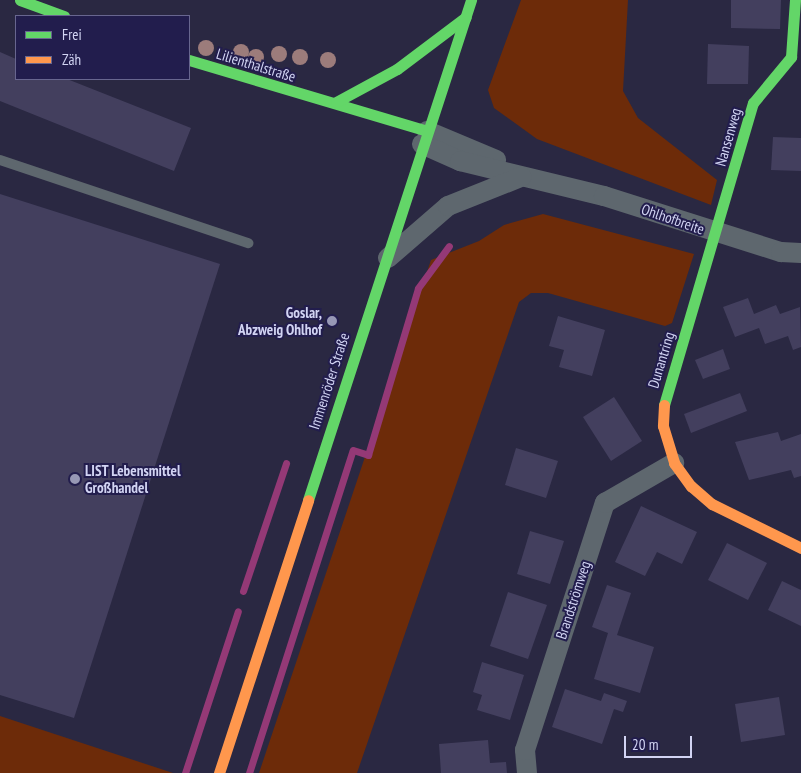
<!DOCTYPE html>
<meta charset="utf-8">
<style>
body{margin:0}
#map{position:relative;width:801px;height:773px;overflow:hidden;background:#2a2842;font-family:"PT Sans Narrow",sans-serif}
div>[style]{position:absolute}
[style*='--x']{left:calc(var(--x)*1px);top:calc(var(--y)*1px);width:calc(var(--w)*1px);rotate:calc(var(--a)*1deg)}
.green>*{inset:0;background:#6d2b09}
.stream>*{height:7px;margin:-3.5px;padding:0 3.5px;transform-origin:3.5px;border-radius:3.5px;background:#943976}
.building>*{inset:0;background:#433f5e}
.lane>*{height:10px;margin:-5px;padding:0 5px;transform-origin:5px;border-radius:5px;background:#5e676e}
.street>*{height:20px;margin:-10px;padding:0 10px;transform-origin:10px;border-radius:10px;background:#5e676e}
.fast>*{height:11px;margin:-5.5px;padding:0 5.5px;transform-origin:5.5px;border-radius:5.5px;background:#63d668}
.slow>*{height:11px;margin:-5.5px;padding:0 5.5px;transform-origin:5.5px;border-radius:5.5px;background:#ff974d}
.trees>*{width:16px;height:16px;margin:-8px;border-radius:50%;background:#9c7c7b}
.dots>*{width:14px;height:14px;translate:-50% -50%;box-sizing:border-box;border:2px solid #221d4d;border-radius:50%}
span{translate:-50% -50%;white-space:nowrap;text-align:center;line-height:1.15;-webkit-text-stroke:4px #221d4d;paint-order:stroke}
.street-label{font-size:15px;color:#d2d4f3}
.poi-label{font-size:15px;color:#d2d4f3;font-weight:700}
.right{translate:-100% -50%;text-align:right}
.left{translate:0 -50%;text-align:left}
.legend{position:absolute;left:15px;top:15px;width:175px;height:65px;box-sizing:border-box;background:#221d4d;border:1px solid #68668f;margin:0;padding:6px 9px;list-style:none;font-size:15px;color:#d2d4f3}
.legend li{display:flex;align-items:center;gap:10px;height:25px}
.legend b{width:25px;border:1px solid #68668f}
.scale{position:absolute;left:624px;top:736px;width:68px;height:22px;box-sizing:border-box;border:2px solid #d2d4f3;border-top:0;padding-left:6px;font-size:15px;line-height:18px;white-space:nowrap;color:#d2d4f3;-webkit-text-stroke:4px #221d4d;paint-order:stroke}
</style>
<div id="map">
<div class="green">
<div style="clip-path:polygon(521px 0,628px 0,623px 91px,638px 118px,717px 180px,711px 205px,537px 139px,494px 108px,488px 90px)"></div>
<div style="clip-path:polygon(543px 214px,694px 254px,672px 323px,665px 326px,548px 293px,531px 293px,519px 302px,357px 773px,259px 773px,431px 260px,479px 241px,504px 225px)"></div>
<div style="clip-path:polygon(0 716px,173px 773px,0 773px)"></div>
</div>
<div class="stream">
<div style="--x:243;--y:591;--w:135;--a:-71.4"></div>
<div style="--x:185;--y:773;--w:170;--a:-71.9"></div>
<div style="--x:249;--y:773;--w:339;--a:-72.2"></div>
<div style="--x:353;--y:450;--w:16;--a:18"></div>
<div style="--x:368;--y:455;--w:174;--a:-73.3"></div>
<div style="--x:418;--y:288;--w:52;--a:-53.6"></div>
</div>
<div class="building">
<div style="clip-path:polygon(731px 0,781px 0,780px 29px,731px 28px)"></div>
<div style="clip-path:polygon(708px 44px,749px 46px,748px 84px,707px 84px)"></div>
<div style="clip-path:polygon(0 52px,16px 59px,16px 79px,67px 79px,191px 128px,174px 171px,0 101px)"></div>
<div style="clip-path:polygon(773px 137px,801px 138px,801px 171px,771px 170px)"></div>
<div style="clip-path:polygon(0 194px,220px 264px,74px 718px,0 695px)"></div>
<div style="clip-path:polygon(748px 298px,754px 314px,776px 305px,780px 314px,800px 307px,801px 347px,793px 350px,788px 336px,765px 344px,759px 328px,735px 337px,723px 307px)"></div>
<div style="clip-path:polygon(558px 316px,605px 330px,592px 376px,559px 367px,564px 350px,549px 346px)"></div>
<div style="clip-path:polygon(723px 349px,730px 369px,703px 379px,695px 360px)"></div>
<div style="clip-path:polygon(740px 393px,747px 411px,691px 433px,684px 414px)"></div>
<div style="clip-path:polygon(614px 397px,642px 441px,611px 461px,583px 417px)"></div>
<div style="clip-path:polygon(778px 432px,781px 441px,801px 434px,801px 476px,794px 478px,791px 470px,749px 480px,735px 442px)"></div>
<div style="clip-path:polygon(516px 448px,558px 461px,546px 498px,505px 485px)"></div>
<div style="clip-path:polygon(641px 506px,697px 532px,682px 564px,657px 552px,645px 576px,615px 562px)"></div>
<div style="clip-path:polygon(530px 531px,564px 541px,550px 584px,517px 574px)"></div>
<div style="clip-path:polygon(727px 543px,767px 563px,748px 600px,708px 580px)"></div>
<div style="clip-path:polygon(782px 581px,801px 590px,801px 626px,768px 610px)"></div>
<div style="clip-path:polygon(607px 585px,631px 593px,617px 635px,654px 647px,640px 693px,594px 679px,608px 633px,592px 627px)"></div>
<div style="clip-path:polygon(508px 592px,547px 605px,528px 659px,490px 646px)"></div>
<div style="clip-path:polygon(482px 662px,524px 675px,510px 720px,477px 710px,482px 695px,473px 692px)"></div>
<div style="clip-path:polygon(565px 689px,601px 701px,604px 693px,627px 701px,623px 712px,614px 709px,602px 744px,552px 727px)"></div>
<div style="clip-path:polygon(779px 697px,785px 735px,741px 742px,735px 704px)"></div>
<div style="clip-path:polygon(488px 740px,490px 763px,506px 762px,507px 773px,441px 773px,439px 744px)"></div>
</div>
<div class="lane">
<div style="--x:0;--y:160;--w:262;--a:18.5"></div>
</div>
<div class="street">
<div style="--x:427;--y:131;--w:75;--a:22.8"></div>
<div style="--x:422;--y:144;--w:42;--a:24.1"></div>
<div style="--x:460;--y:161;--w:148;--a:13.7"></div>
<div style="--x:604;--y:196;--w:186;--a:17.6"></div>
<div style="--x:781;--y:252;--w:20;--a:3"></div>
<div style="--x:388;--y:258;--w:79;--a:-40.9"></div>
<div style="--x:448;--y:206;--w:79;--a:-21.7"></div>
<div style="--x:527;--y:773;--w:23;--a:-95"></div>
<div style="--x:525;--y:750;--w:260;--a:-72.1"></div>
<div style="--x:605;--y:503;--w:80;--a:-30.1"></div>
</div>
<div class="fast">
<div style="--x:20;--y:0;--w:47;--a:20"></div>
<div style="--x:189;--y:60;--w:248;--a:16.6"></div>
<div style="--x:336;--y:102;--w:69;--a:-28.4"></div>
<div style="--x:397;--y:69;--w:86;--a:-37"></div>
<div style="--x:664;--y:405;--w:315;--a:-73.6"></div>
<div style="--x:753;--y:103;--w:60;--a:-50.4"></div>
<div style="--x:791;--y:57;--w:57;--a:-86"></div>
<div style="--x:308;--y:500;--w:526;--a:-71.94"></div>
</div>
<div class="slow">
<div style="--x:664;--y:405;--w:21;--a:93"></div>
<div style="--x:663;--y:426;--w:39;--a:73"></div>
<div style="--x:674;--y:463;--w:29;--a:54"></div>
<div style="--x:691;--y:486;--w:28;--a:41"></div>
<div style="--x:712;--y:504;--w:99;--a:26.3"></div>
<div style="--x:219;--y:773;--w:287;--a:-71.9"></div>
</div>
<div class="trees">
<div style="left:206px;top:48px"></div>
<div style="left:241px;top:52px"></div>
<div style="left:279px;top:54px"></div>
<div style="left:256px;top:57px"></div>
<div style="left:300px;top:57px"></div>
<div style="left:328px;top:60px"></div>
</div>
<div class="dots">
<div style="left:332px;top:321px;background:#9798b5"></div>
<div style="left:75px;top:479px;background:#9798b5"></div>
</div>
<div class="street-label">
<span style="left:256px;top:65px;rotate:17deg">Lilienthalstraße</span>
<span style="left:728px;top:137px;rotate:-74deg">Nansenweg</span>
<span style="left:673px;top:219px;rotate:19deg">Ohlhofbreite</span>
<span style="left:661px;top:360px;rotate:-73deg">Dunantring</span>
<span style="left:329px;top:381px;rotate:-72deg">Immenröder Straße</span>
<span style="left:573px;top:600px;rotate:-72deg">Brandströmweg</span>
</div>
<div class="poi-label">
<span class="right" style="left:322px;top:321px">Goslar,<br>Abzweig Ohlhof</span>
<span class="left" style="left:85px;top:479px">LIST Lebensmittel<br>Großhandel</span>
</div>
<ul class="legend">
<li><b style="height:6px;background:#63d668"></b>Frei</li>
<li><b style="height:6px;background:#ff974d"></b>Zäh</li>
</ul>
<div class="scale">20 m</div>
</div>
